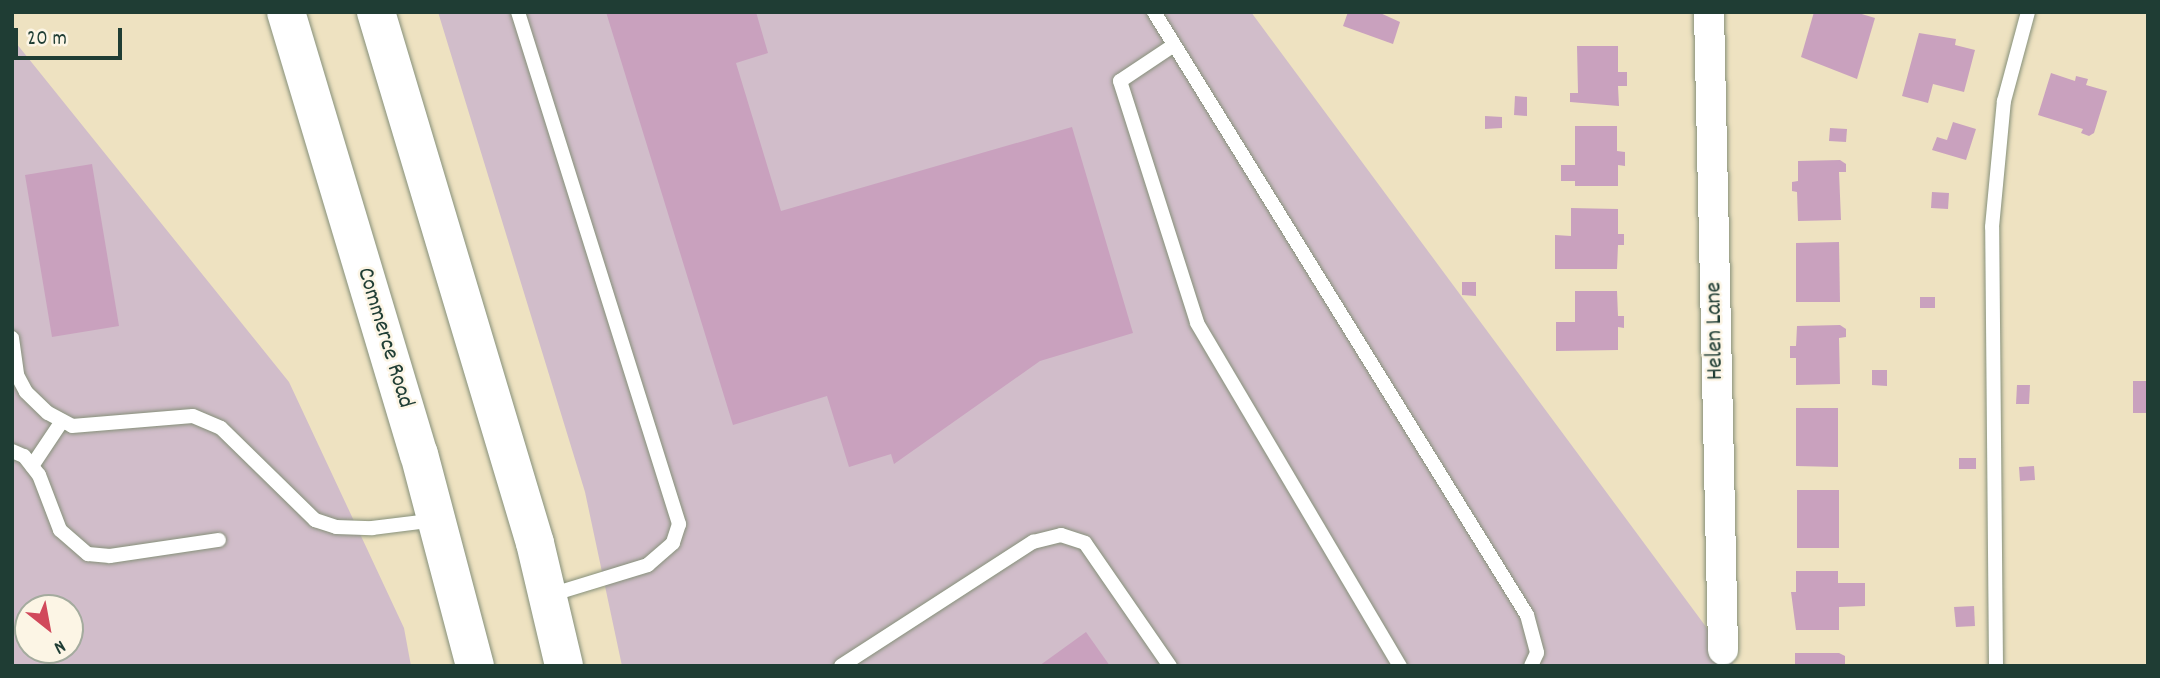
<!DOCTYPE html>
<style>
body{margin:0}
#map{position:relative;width:2160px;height:678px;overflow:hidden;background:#eee2c1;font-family:Dekko,sans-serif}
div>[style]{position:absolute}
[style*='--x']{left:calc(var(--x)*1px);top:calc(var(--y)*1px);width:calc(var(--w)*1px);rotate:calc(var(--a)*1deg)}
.industrial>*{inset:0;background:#d1bdca}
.building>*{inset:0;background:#c9a1be}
.roads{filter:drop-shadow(0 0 2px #86907a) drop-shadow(0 0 2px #86907a)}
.service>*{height:14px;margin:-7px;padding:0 7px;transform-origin:7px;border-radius:7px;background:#fff}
.minor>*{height:30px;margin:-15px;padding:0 15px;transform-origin:15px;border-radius:15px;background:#fff}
.secondary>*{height:38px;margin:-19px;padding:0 19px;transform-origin:19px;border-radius:19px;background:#fff}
span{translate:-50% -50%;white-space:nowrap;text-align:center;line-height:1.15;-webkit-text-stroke:5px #fcf5e5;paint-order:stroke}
.street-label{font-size:24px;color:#1f3d34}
.frame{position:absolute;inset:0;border:14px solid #1f3d34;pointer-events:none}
.north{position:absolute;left:14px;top:594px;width:70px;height:70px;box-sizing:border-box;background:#fcf5e5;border:2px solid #a4ab9e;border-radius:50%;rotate:149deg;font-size:19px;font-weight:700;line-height:28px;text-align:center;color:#1f3d34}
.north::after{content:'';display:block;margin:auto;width:24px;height:32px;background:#d1495b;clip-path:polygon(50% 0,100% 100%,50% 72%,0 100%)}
.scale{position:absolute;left:14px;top:28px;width:108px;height:32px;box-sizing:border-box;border:4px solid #1f3d34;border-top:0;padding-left:9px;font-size:21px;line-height:24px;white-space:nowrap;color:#1f3d34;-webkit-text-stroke:5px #fcf5e5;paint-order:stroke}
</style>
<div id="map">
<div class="industrial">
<div style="clip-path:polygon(438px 12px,1251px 12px,1735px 666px,622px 666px,585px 492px)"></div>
<div style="clip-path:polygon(evenodd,12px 38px,289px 382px,404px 628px,411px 666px,12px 666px,12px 38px,28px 608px,70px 608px,70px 650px,28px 650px,28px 608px)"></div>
</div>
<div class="building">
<div style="clip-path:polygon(606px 12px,756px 12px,768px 53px,736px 63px,781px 211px,1072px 127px,1133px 333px,1040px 361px,894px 464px,891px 454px,849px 467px,827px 396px,733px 425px)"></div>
<div style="clip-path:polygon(1348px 12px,1378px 12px,1400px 22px,1393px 44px,1343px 26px)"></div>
<div style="clip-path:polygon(1814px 12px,1855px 12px,1875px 18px,1857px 79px,1801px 57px)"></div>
<div style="clip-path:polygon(1919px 33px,1956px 39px,1955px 45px,1975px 50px,1964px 92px,1933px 84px,1928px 103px,1902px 96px)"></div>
<div style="clip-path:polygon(1577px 46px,1618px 46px,1618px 72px,1627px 72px,1627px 86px,1618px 86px,1619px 106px,1570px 102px,1570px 93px,1578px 93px)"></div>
<div style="clip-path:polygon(2051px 73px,2075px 81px,2076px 76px,2088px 79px,2086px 85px,2107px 91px,2094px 133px,2089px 136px,2081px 133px,2083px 129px,2038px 115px)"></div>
<div style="clip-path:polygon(1515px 96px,1527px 97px,1527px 116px,1514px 115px)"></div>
<div style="clip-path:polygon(1485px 116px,1502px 117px,1502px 128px,1485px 129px)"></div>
<div style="clip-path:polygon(1953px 122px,1976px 129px,1966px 160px,1932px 150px,1937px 137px,1947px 140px)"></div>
<div style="clip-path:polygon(1575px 126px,1617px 126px,1617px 151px,1625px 152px,1625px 166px,1618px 165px,1618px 186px,1575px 186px,1575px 181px,1561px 181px,1561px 165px,1575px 165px)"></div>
<div style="clip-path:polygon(1830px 128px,1847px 129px,1846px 142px,1829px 141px)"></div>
<div style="clip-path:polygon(1840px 160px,1846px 164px,1846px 172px,1839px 172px,1841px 220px,1798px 221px,1797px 192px,1792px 191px,1792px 182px,1798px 181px,1798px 161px)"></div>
<div style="clip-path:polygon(92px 164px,119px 326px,52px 337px,25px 175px)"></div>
<div style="clip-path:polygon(1932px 192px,1949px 193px,1948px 209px,1931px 208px)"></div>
<div style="clip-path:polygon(1571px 208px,1618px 209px,1618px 234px,1624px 234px,1624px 245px,1618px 245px,1617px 269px,1555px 269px,1555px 235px,1571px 236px)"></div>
<div style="clip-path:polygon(1839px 242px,1840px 302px,1796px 302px,1796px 243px)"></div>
<div style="clip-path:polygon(1462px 282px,1476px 282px,1476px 296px,1462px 295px)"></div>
<div style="clip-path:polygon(1575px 291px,1617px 291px,1618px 316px,1624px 316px,1624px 328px,1618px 327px,1618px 350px,1556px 351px,1556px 322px,1575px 322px)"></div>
<div style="clip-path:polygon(1920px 297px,1935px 297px,1935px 308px,1920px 308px)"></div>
<div style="clip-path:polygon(1840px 325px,1846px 329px,1846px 337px,1839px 338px,1840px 384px,1796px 385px,1796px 358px,1790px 358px,1790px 346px,1796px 346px,1797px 326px)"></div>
<div style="clip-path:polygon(1872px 370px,1887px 370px,1887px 386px,1872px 385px)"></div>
<div style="clip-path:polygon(2133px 381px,2148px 381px,2148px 413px,2133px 413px)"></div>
<div style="clip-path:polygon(2017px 385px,2030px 385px,2029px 404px,2016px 404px)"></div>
<div style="clip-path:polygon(1796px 408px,1838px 408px,1838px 467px,1796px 466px)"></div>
<div style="clip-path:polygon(1959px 458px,1976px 458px,1976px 469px,1959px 469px)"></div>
<div style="clip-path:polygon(2034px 466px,2035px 480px,2020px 481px,2019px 467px)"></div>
<div style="clip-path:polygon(1797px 490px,1839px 490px,1839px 548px,1797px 548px)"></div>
<div style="clip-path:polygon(1796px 571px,1838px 571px,1838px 583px,1865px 583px,1865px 606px,1839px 607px,1839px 630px,1796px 630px,1791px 592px,1796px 592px)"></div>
<div style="clip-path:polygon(1974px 606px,1975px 626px,1956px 627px,1954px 607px)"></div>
<div style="clip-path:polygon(1086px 632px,1110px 666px,1039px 666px)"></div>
<div style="clip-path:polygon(1795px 653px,1839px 653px,1845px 656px,1845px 665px,1795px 666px)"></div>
</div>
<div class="roads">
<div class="service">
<div style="--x:518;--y:12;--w:537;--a:72.54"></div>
<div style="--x:679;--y:524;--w:20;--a:108"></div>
<div style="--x:673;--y:543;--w:33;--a:139"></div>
<div style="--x:648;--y:565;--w:102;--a:163"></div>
<div style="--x:1154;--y:12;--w:709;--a:58.26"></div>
<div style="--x:1527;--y:615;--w:39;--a:75"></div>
<div style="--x:1537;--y:653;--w:14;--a:115"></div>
<div style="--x:1174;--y:45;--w:65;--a:146.3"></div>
<div style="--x:1120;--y:81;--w:254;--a:72.3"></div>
<div style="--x:1197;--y:323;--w:399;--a:59.4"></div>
<div style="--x:12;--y:338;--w:37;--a:82"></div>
<div style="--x:17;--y:375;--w:19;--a:62"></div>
<div style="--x:26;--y:392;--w:30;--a:44"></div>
<div style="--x:48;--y:413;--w:27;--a:28"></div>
<div style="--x:72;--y:426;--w:121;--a:-4.7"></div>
<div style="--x:193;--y:416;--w:30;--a:23"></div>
<div style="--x:221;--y:428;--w:132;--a:44.4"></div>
<div style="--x:315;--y:520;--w:22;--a:18"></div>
<div style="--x:336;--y:527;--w:36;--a:2"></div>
<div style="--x:372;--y:528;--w:64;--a:-7.1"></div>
<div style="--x:12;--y:451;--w:13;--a:23"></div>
<div style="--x:24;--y:456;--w:24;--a:52"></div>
<div style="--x:39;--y:475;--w:59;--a:69.1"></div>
<div style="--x:60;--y:530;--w:37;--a:41"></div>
<div style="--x:88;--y:554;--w:22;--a:5"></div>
<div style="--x:110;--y:556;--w:110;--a:-8.4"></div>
<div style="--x:32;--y:466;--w:54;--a:-56.3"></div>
<div style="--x:841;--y:666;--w:229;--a:-32.9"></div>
<div style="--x:1033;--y:542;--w:29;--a:-14"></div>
<div style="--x:1061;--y:535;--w:25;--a:18"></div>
<div style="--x:1085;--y:543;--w:150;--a:55.4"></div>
<div style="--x:1996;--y:666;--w:439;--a:-90.5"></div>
<div style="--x:1992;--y:227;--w:127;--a:-84.6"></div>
<div style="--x:2004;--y:101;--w:92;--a:-74.9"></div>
</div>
<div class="minor">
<div style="--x:1709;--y:12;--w:638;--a:88.74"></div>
</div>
<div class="secondary">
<div style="--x:286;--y:12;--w:462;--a:73.3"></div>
<div style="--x:419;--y:454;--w:219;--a:75.2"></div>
<div style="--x:376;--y:12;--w:554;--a:73.33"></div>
<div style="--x:535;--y:543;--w:126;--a:76.7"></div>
</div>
</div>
<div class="street-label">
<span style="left:1716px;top:331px;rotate:-91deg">Helen Lane</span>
<span style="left:384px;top:338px;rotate:73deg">Commerce Road</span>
</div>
<div class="frame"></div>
<div class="north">N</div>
<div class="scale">20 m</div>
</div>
